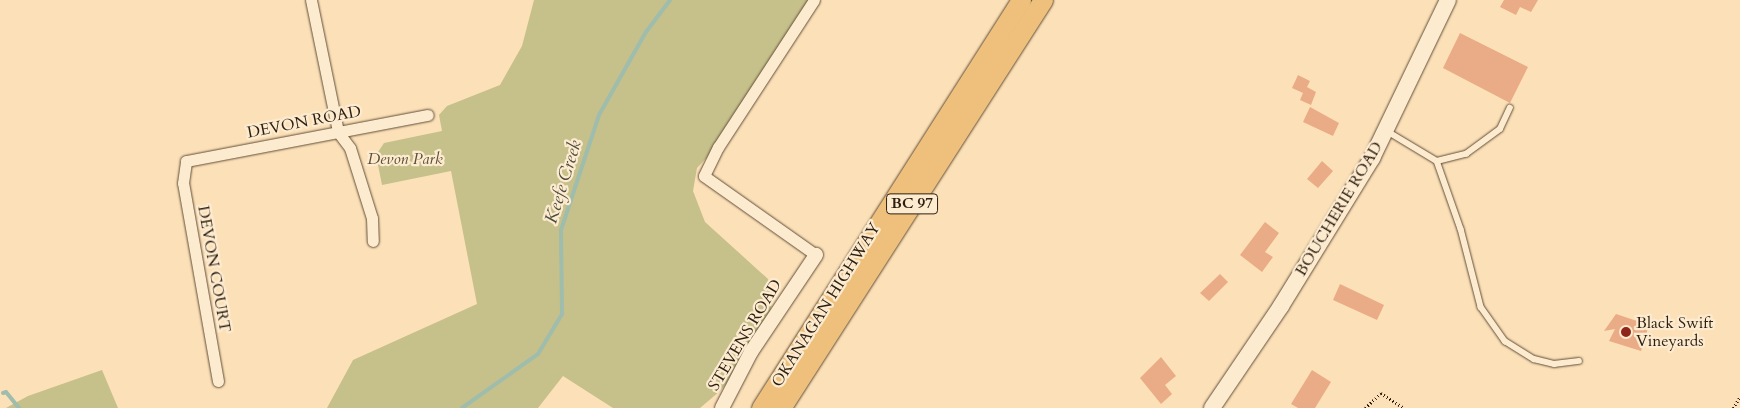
<!DOCTYPE html>
<style>
body{margin:0}
#map{position:relative;width:1740px;height:408px;overflow:hidden;background:#fce0b7;font-family:Cardo,serif}
div>[style]{position:absolute}
[style*='--x']{left:calc(var(--x)*1px);top:calc(var(--y)*1px);width:calc(var(--w)*1px);rotate:calc(var(--a)*1deg)}
.green>*{inset:0;background:#c6c08a}
.stream>*{height:4px;margin:-2px;padding:0 2px;transform-origin:2px;border-radius:2px;background:#9fbdad}
.building>*{inset:0;background:#eaac86}
.path>*{height:2.5px;margin-top:-1.25px;transform-origin:0;background:repeating-linear-gradient(90deg,#2c1e10 0 1px,transparent 0 3.5px)}
.roads{filter:drop-shadow(0 0 1px #604e3a) drop-shadow(0 0 1px #604e3a)}
.service>*{height:5.5px;margin:-2.75px;padding:0 2.75px;transform-origin:2.75px;border-radius:2.75px;background:#fdebd0}
.minor>*{height:11px;margin:-5.5px;padding:0 5.5px;transform-origin:5.5px;border-radius:5.5px;background:#fdebd0}
.tertiary>*{height:14px;margin:-7px;padding:0 7px;transform-origin:7px;border-radius:7px;background:#fdebd0}
.secondary>*{height:16px;margin:-8px;padding:0 8px;transform-origin:8px;border-radius:8px;background:#fdebd0}
.trunk>*{height:19px;margin:-9.5px;padding:0 9.5px;transform-origin:9.5px;border-radius:9.5px;background:#eec07c}
.dots>*{width:14px;height:14px;translate:-50% -50%;box-sizing:border-box;border:2px solid #fdebd0;border-radius:50%}
span{translate:-50% -50%;white-space:nowrap;text-align:center;line-height:1.15;-webkit-text-stroke:4.5px #fdebd0;paint-order:stroke}
.shield-label span{padding:1px 4px;background:#fdebd0;border:1px solid;border-radius:4px;-webkit-text-stroke-width:0}
.shield-label{font-size:15px;color:#2c1e10;font-weight:700}
.street-label{font-size:16px;color:#2c1e10}
.park-label{font-size:16px;color:#5a4f35;font-style:italic}
.poi-label{font-size:16px;color:#2c1e10}
.left{translate:0 -50%;text-align:left}
.water-label{font-size:18px;color:#4e4e3f;font-style:italic}
</style>
<div id="map">
<div class="green">
<div style="clip-path:polygon(534px 0,817px 0,724px 139px,697px 168px,693px 191px,705px 222px,768px 279px,773px 294px,767px 336px,720px 391px,700px 408px,613px 408px,563px 376px,538px 408px,327px 408px,353px 360px,477px 304px,451px 171px,382px 185px,376px 155px,384px 143px,442px 131px,439px 115px,447px 106px,500px 85px,522px 46px)"></div>
<div style="clip-path:polygon(102px 370px,118px 408px,6px 408px,28px 396px)"></div>
</div>
<div class="stream">
<div style="--x:3;--y:393;--w:3;--a:-18"></div>
<div style="--x:6;--y:392;--w:21;--a:51"></div>
<div style="--x:462;--y:408;--w:93;--a:-35.4"></div>
<div style="--x:538;--y:354;--w:47;--a:-59"></div>
<div style="--x:562;--y:314;--w:84;--a:-90.7"></div>
<div style="--x:561;--y:230;--w:121;--a:-71.7"></div>
<div style="--x:599;--y:115;--w:95;--a:-60.5"></div>
<div style="--x:646;--y:32;--w:40;--a:-53"></div>
</div>
<div class="building">
<div style="clip-path:polygon(1504px 0,1538px 0,1531px 12px,1520px 7px,1516px 15px,1500px 7px)"></div>
<div style="clip-path:polygon(1460px 33px,1528px 67px,1510px 103px,1443px 68px)"></div>
<div style="clip-path:polygon(1298px 75px,1310px 81px,1307px 87px,1316px 92px,1311px 105px,1300px 100px,1303px 93px,1292px 88px)"></div>
<div style="clip-path:polygon(1310px 107px,1339px 123px,1333px 136px,1303px 122px)"></div>
<div style="clip-path:polygon(1322px 161px,1333px 171px,1318px 188px,1307px 179px)"></div>
<div style="clip-path:polygon(1265px 222px,1279px 233px,1265px 252px,1273px 257px,1262px 272px,1240px 255px)"></div>
<div style="clip-path:polygon(1220px 274px,1228px 282px,1209px 301px,1200px 293px)"></div>
<div style="clip-path:polygon(1340px 284px,1384px 305px,1377px 320px,1333px 300px)"></div>
<div style="clip-path:polygon(1616px 314px,1649px 325px,1641px 351px,1609px 341px,1615px 329px,1604px 331px)"></div>
<div style="clip-path:polygon(1161px 357px,1176px 376px,1165px 385px,1172px 394px,1161px 404px,1140px 378px)"></div>
<div style="clip-path:polygon(1312px 370px,1331px 382px,1315px 408px,1298px 408px,1291px 404px)"></div>
</div>
<div class="path">
<div style="--x:1365;--y:408;--w:22;--a:-43"></div>
<div style="--x:1381;--y:393;--w:27;--a:33"></div>
<div style="--x:1733;--y:408;--w:13;--a:-58"></div>
</div>
<div class="roads">
<div class="service">
<div style="--x:1387;--y:131;--w:58;--a:31"></div>
<div style="--x:1437;--y:161;--w:72;--a:70.6"></div>
<div style="--x:1461;--y:229;--w:81;--a:75.6"></div>
<div style="--x:1481;--y:307;--w:42;--a:54.8"></div>
<div style="--x:1505;--y:341;--w:34;--a:32"></div>
<div style="--x:1534;--y:359;--w:21;--a:14"></div>
<div style="--x:1554;--y:364;--w:25;--a:-7"></div>
<div style="--x:1437;--y:161;--w:30;--a:-14"></div>
<div style="--x:1466;--y:154;--w:42;--a:-36.3"></div>
<div style="--x:1500;--y:129;--w:23;--a:-65"></div>
</div>
<div class="minor">
<div style="--x:311;--y:0;--w:135;--a:78.4"></div>
<div style="--x:338;--y:132;--w:20;--a:53"></div>
<div style="--x:350;--y:148;--w:73;--a:72.6"></div>
<div style="--x:372;--y:218;--w:23;--a:88"></div>
<div style="--x:814;--y:0;--w:176;--a:123.1"></div>
<div style="--x:718;--y:147;--w:32;--a:116"></div>
<div style="--x:704;--y:176;--w:137;--a:35.2"></div>
<div style="--x:218;--y:381;--w:201;--a:-100"></div>
<div style="--x:183;--y:183;--w:22;--a:-82"></div>
<div style="--x:186;--y:161;--w:246;--a:-10.8"></div>
</div>
<div class="tertiary">
<div style="--x:722;--y:408;--w:63;--a:-62.6"></div>
<div style="--x:751;--y:352;--w:117;--a:-56.2"></div>
</div>
<div class="secondary">
<div style="--x:1212;--y:408;--w:123;--a:-55.9"></div>
<div style="--x:1281;--y:306;--w:174;--a:-58.4"></div>
<div style="--x:1372;--y:158;--w:175;--a:-64.3"></div>
</div>
<div class="trunk">
<div style="--x:761;--y:408;--w:484;--a:-57.5"></div>
<div style="--x:781;--y:408;--w:485;--a:-57.3"></div>
</div>
</div>
<div class="dots">
<div style="left:1626px;top:332px;background:#8f2418"></div>
</div>
<div class="shield-label">
<span style="left:912px;top:204px">BC 97</span>
</div>
<div class="street-label">
<span style="left:304px;top:122px;rotate:-11deg">DEVON ROAD</span>
<span style="left:1339px;top:209px;rotate:-59deg">BOUCHERIE ROAD</span>
<span style="left:214px;top:269px;rotate:80deg">DEVON COURT</span>
<span style="left:826px;top:305px;rotate:-58deg">OKANAGAN HIGHWAY</span>
<span style="left:745px;top:335px;rotate:-59deg">STEVENS ROAD</span>
</div>
<div class="park-label">
<span style="left:405px;top:159px">Devon Park</span>
</div>
<div class="poi-label">
<span class="left" style="left:1636px;top:332px">Black Swift<br>Vineyards</span>
</div>
<div class="water-label">
<span style="left:564px;top:182px;rotate:-73deg">Keefe Creek</span>
</div>
</div>
